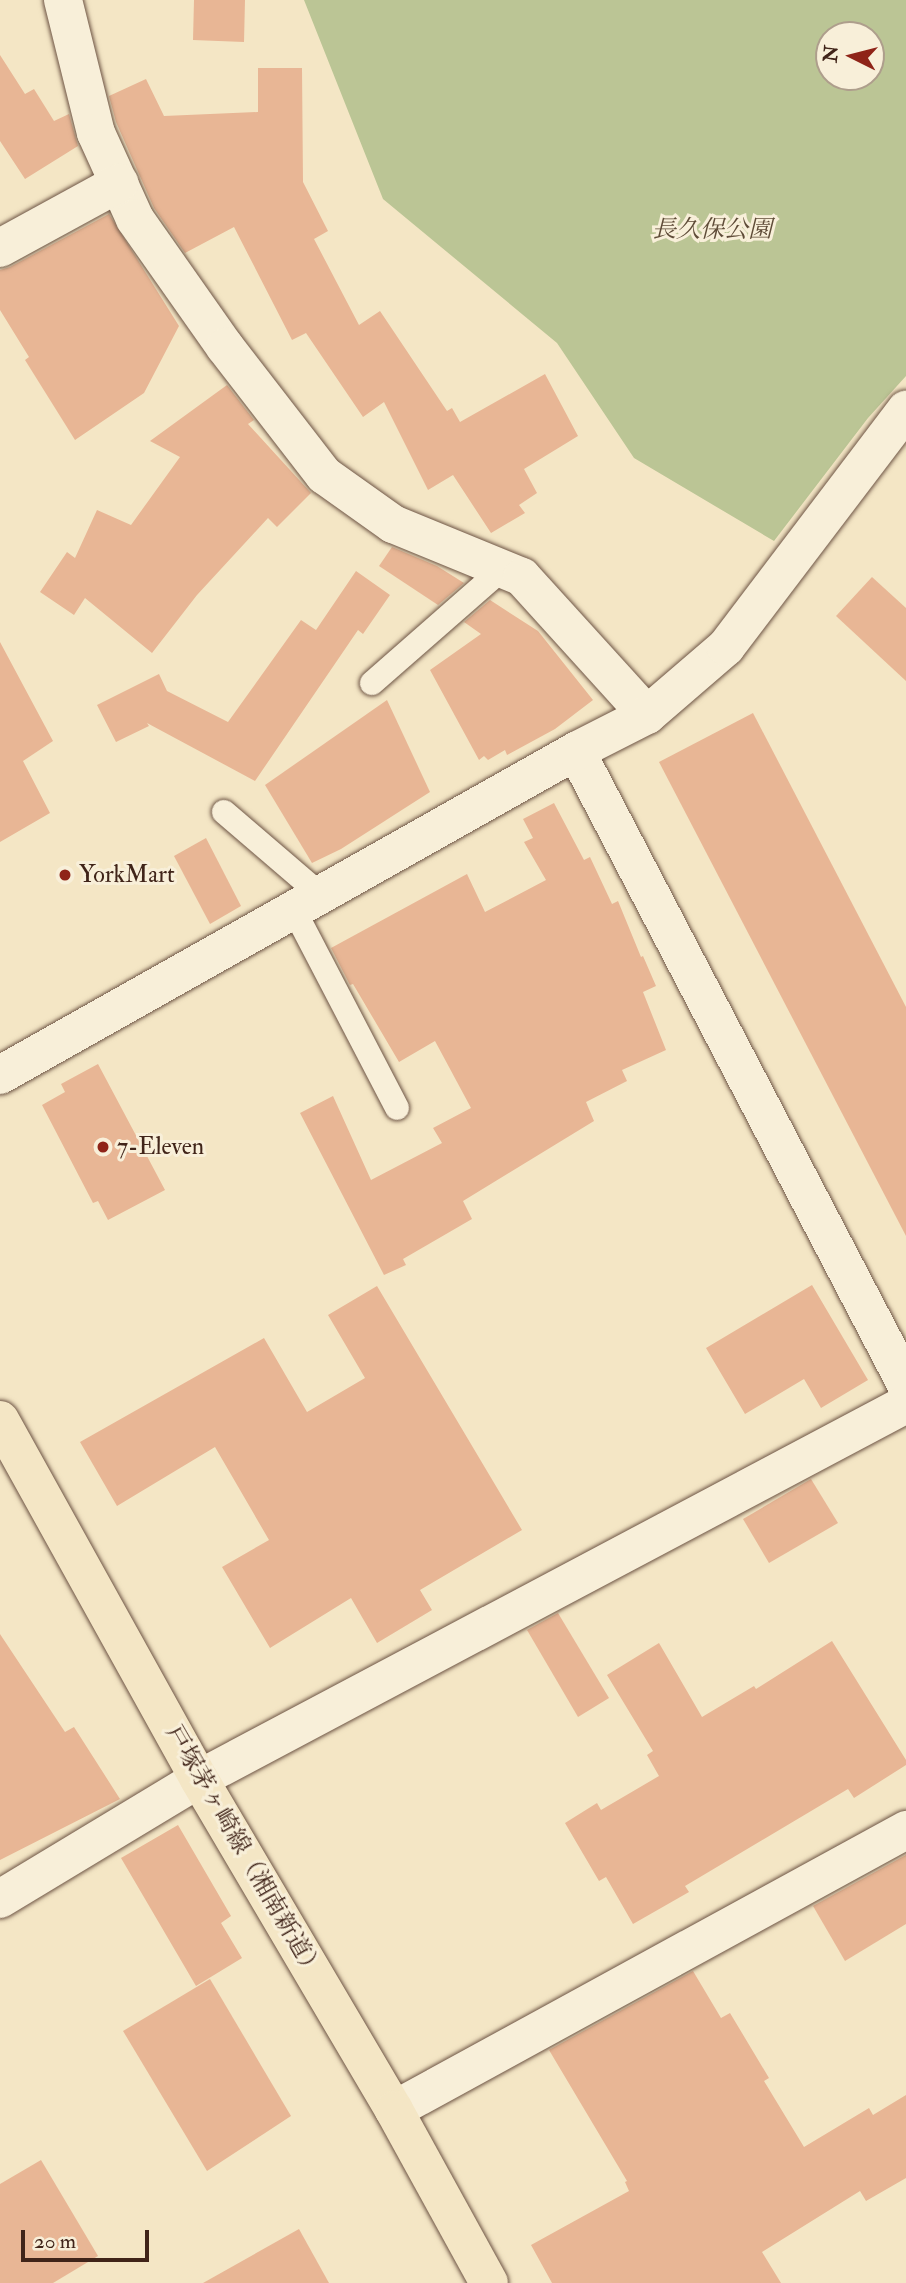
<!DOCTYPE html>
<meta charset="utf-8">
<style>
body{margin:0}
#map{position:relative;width:906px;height:2283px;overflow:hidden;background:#f4e6c5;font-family:"IM FELL Double Pica","Noto Serif JP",serif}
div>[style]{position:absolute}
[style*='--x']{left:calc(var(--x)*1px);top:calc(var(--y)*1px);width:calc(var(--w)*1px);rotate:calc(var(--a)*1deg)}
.green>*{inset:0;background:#bbc595}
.building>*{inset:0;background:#e8b695}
.roads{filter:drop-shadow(0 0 2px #6d5444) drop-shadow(0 0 2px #6d5444)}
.lane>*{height:24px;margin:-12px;padding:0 12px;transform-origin:12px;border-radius:12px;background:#f8efd9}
.street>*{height:38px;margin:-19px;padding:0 19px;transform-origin:19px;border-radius:19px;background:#f8efd9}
.primary>*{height:38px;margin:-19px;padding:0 19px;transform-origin:19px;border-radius:19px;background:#f4e6c5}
.dots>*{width:19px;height:19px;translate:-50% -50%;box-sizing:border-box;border:4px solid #f8efd9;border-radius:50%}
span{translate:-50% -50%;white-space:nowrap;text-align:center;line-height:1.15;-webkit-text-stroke:6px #f8efd9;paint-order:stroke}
.park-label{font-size:24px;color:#5f4c38;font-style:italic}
.poi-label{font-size:24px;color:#402419}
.left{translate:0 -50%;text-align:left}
.street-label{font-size:24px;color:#402419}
.north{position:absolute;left:815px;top:21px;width:70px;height:70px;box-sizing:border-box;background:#f8efd9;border:2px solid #ae9e8c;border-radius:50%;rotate:276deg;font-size:19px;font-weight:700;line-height:28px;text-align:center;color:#402419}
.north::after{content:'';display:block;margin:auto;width:24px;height:32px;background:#8f2418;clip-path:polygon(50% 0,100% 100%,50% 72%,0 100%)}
.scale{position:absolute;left:21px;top:2230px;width:128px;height:32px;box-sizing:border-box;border:4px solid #402419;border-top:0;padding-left:9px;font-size:21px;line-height:24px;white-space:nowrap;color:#402419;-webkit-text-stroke:5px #f8efd9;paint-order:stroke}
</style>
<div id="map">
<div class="green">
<div style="clip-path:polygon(evenodd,304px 0,906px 0,906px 376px,868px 418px,774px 541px,634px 458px,557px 343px,383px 199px,304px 0,829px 35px,871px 35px,871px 77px,829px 77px,829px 35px)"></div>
</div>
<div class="building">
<div style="clip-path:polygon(194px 0,245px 0,244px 42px,193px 40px)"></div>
<div style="clip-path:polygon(0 55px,25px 94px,34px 89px,54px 121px,69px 114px,78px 146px,25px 179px,0 141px)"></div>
<div style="clip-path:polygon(258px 68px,302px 68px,303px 182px,328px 231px,314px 239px,359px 325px,380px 311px,447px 411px,452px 408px,460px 422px,545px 374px,578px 436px,524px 469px,537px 493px,519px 505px,525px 513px,491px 533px,453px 475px,428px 490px,384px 402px,363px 417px,306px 333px,292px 340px,234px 227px,185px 253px,154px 208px,116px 122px,109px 96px,146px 79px,164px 116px,258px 112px)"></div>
<div style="clip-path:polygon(109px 214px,179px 326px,144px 393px,75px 440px,25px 360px,29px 357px,0 310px,0 270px,10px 267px)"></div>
<div style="clip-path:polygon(227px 385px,254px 420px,248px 424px,311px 493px,277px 527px,268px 518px,197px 595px,152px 653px,85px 598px,74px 615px,40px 592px,67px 552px,75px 558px,97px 510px,131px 525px,180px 457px,150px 441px)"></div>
<div style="clip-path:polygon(392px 547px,437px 566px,464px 583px,438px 605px,379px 566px)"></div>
<div style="clip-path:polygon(356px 571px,390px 595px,363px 634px,358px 630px,255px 781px,147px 723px,149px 726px,116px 742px,97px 705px,159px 674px,167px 691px,228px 722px,301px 620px,316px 630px)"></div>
<div style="clip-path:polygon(872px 577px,906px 608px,906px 681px,836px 616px)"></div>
<div style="clip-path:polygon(490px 600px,538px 631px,593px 700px,555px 729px,507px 755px,505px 750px,488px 760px,484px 756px,479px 760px,430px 670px,481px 634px,464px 622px)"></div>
<div style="clip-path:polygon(0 642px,53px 741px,23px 761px,50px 813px,0 842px)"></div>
<div style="clip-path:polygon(387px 700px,430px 792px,341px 849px,312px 863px,265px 785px)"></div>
<div style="clip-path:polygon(753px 713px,906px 1007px,906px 1236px,659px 762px)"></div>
<div style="clip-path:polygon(554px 803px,584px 860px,590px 857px,612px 904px,618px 901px,641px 957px,643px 956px,656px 986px,643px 992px,666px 1050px,622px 1070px,627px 1081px,586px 1102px,594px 1121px,463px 1201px,472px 1219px,403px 1259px,406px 1265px,384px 1275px,300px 1113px,333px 1096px,371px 1180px,442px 1143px,433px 1128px,471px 1108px,435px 1041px,399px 1062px,353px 984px,350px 985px,331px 948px,467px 874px,485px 912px,546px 880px,524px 842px,533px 838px,523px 819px)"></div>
<div style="clip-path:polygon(206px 838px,241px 906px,210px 924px,174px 856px)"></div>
<div style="clip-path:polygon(98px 1064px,165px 1190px,108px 1220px,98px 1201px,93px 1203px,42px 1105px,65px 1092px,61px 1084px)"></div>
<div style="clip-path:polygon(812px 1285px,868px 1380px,821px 1408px,804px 1379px,745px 1414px,706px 1348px)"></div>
<div style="clip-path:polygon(377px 1286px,522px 1530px,420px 1590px,432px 1610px,377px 1643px,351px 1598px,270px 1648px,222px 1567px,269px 1540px,215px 1447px,117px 1506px,80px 1442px,264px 1338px,307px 1412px,365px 1378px,328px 1315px)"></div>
<div style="clip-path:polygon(811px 1479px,838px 1523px,769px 1563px,743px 1519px)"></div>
<div style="clip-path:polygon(558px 1613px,609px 1698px,578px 1717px,527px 1630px)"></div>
<div style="clip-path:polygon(0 1634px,65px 1732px,74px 1727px,120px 1799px,0 1860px)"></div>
<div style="clip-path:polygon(832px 1641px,906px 1760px,906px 1765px,854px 1798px,848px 1789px,685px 1886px,689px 1892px,633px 1924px,606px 1877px,599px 1881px,565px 1823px,597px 1803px,601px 1810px,659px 1776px,647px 1755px,653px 1751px,607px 1675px,659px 1643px,702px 1717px,754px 1686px,756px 1689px)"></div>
<div style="clip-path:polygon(178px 1825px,231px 1916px,221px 1923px,242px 1958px,196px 1986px,121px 1858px)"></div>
<div style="clip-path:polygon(906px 1855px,906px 1924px,845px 1961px,813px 1906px)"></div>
<div style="clip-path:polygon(693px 1971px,721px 2018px,730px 2013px,769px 2078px,764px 2081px,804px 2147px,869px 2108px,873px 2115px,906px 2095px,906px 2178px,866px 2201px,860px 2191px,762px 2252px,781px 2283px,552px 2283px,531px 2245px,629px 2191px,625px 2182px,627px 2181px,549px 2050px)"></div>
<div style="clip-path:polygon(210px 1979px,291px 2116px,207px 2171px,123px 2031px)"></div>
<div style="clip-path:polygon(41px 2160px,98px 2256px,53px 2283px,0 2283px,0 2184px)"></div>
<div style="clip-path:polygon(299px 2229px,329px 2283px,203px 2283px)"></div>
</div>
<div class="roads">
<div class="lane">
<div style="--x:372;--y:683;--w:173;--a:-41.2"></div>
<div style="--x:224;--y:812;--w:128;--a:40.6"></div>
<div style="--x:294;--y:910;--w:223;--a:62.5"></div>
</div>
<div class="street">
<div style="--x:63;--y:0;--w:137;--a:76.1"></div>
<div style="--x:96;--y:133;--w:94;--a:65.6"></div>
<div style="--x:135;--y:219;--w:156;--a:54.9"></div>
<div style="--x:225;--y:347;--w:162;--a:52.3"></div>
<div style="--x:324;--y:475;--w:85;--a:35.4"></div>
<div style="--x:393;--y:524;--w:139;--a:22.3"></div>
<div style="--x:522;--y:577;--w:186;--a:47.8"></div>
<div style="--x:0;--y:248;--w:136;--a:-28.6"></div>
<div style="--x:576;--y:751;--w:714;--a:62.47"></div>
<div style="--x:0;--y:1075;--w:661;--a:-29.36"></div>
<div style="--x:576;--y:751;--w:80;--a:-26.9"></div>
<div style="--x:647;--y:715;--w:104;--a:-40.7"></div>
<div style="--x:726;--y:647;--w:298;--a:-52.8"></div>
<div style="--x:0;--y:1899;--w:232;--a:-31.1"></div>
<div style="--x:199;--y:1779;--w:800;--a:-27.94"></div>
<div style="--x:394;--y:2110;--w:584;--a:-28.67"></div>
</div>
<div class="primary">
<div style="--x:0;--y:1420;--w:410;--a:61"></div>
<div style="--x:199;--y:1779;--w:384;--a:59.5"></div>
<div style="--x:394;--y:2110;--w:197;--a:61.2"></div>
</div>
</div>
<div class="dots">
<div style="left:65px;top:875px;background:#8f2418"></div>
<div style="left:103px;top:1147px;background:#8f2418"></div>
</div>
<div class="park-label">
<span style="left:712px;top:230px">長久保公園</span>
</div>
<div class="poi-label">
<span class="left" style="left:79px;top:875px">YorkMart</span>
<span class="left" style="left:117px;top:1147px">7-Eleven</span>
</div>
<div class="street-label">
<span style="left:244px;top:1852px;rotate:60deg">戸塚茅ヶ崎線（湘南新道）</span>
</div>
<div class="north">N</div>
<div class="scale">20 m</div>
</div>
